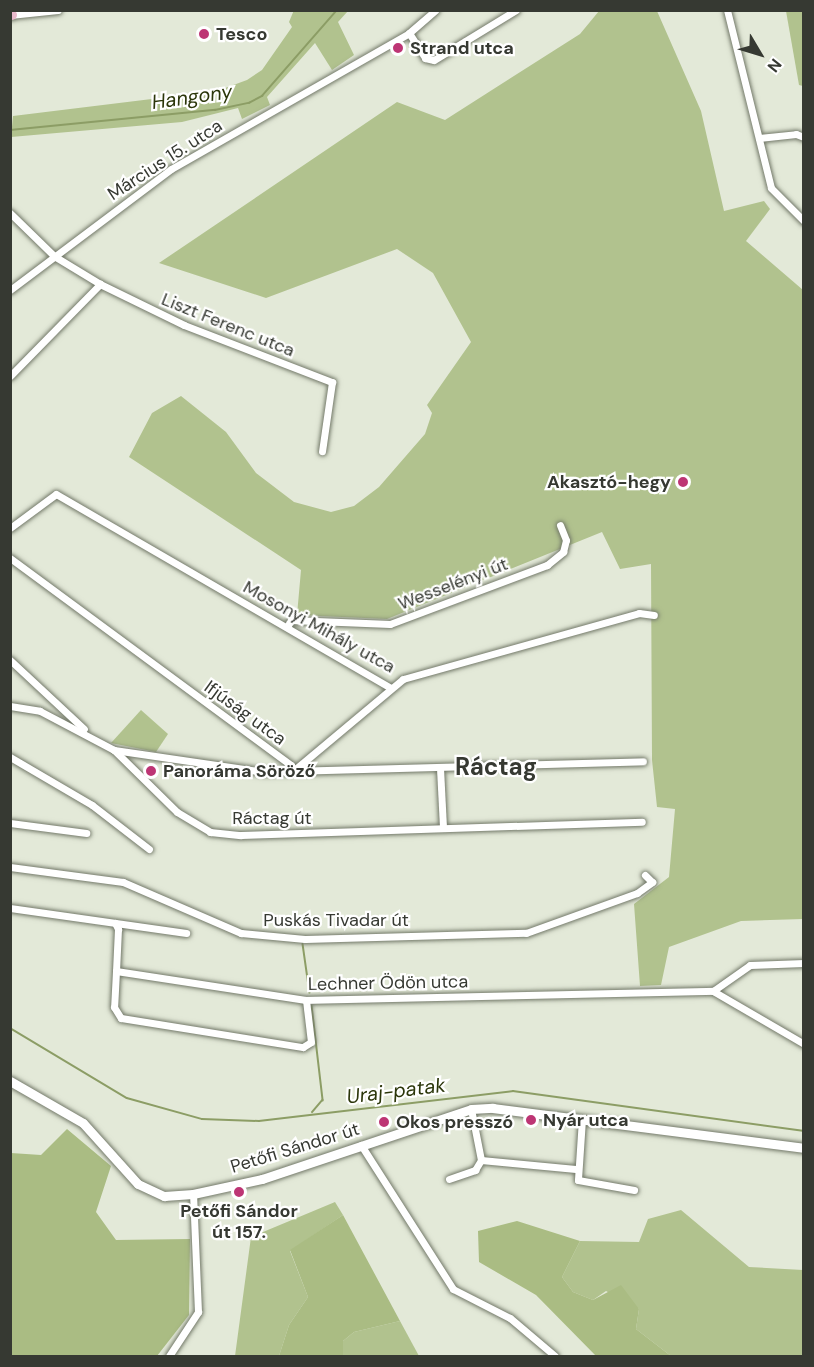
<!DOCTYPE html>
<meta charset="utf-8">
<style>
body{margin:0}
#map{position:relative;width:814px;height:1367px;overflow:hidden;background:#e3e9d8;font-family:"DM Sans",sans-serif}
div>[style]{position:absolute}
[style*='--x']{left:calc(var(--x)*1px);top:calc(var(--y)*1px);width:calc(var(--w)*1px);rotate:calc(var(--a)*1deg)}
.green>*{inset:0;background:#b1c28e}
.forest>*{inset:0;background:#aabc83}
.stream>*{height:1.5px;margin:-0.75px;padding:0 0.75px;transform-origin:0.75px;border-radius:0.75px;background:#8c9d65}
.roads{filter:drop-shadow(0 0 2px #737969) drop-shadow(0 0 2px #737969)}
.minor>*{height:7px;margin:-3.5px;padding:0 3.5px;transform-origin:3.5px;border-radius:3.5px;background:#fff}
.tertiary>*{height:9px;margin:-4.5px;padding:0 4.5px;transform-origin:4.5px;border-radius:4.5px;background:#fff}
.primary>*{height:10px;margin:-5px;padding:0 5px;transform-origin:5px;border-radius:5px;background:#e9b9cb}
.dots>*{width:16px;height:16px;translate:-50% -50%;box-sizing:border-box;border:3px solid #fff;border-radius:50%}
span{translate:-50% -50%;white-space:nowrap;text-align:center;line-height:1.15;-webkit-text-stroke:4.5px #fff;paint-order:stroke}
.poi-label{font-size:18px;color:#363932;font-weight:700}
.left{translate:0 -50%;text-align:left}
.right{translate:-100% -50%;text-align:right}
.street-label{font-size:18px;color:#363932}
.water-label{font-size:20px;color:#2b360a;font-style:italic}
.district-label{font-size:24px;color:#363932;font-weight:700}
.frame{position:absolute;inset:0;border:12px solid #363932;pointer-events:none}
.north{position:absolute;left:730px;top:24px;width:60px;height:60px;-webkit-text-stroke:4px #fff;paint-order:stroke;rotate:128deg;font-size:16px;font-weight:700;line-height:24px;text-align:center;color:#363932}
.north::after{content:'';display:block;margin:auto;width:21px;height:27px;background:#363932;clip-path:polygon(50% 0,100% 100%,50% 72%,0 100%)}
</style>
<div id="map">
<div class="green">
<div style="clip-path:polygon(294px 10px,348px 11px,338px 22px,354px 55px,332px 70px,315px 43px,267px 97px,270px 105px,242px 119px,238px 108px,182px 122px,11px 137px,13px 116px,217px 91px,247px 80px,262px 70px,292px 27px,289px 22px)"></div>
<div style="clip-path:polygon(599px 11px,657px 11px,701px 111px,724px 211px,764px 201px,770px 209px,746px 241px,803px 290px,803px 919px,741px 921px,669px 947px,661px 985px,640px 986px,634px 904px,669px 877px,675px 809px,657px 807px,652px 760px,651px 564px,620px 569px,602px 532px,387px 619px,297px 615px,301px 570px,129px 457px,152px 413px,181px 396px,226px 432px,256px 473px,294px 502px,331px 512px,354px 506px,379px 487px,425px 434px,432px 413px,427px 405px,471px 342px,433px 273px,397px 249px,266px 298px,159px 263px,397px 102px,445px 120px,580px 34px)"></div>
<div style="clip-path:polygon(786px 11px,803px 11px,803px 86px,799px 85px)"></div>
<div style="clip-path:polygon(141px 710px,168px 734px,156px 752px,111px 743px)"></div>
<div style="clip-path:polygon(335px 1202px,343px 1215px,290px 1251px,308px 1297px,289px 1325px,279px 1356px,235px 1356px,251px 1237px)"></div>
<div style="clip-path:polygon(681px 1210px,749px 1267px,803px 1270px,803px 1356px,671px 1356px,636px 1329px,639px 1309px,606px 1291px,593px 1300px,573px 1292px,562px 1277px,580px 1241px,639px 1242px,648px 1219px)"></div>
<div style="clip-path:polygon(400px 1321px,419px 1356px,343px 1356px,343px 1341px,354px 1332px)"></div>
</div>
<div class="forest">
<div style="clip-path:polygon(67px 1129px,111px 1166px,96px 1212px,116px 1240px,190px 1239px,189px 1315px,157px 1356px,11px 1356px,11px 1153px,41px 1155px)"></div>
<div style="clip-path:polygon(343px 1215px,400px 1321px,354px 1332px,343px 1341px,343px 1356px,279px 1356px,289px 1325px,308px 1297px,290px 1250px)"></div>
<div style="clip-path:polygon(517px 1221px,580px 1241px,562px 1277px,573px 1292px,593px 1300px,621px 1285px,639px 1309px,636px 1329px,671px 1356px,596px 1356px,536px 1295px,479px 1262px,478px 1231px)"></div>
</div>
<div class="stream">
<div style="--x:10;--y:130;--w:206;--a:-5.6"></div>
<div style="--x:215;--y:110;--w:35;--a:-12"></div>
<div style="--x:249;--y:103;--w:15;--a:-28"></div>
<div style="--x:262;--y:96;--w:114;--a:-48.9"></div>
<div style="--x:303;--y:944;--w:49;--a:81.9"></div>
<div style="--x:312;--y:1006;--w:95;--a:83.3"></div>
<div style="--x:323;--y:1100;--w:16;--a:130"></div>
<div style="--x:10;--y:1028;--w:136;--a:30.9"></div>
<div style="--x:127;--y:1098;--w:78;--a:15.6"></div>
<div style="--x:202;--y:1119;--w:57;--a:2"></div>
<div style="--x:259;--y:1121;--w:256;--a:-6.7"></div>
<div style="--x:513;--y:1091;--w:294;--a:7.8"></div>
</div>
<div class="roads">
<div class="minor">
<div style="--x:727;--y:10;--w:183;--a:76.1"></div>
<div style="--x:771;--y:188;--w:47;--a:45"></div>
<div style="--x:10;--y:15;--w:48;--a:-5.9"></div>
<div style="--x:409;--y:33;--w:30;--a:57"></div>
<div style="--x:425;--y:58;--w:9;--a:13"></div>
<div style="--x:434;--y:60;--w:96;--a:-31.4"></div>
<div style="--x:759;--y:138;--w:37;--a:-6"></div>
<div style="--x:796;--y:134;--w:9;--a:21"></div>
<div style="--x:10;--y:213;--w:62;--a:44.3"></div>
<div style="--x:54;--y:256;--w:54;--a:31.3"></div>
<div style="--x:100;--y:284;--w:93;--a:26"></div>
<div style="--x:184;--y:325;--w:159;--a:21.1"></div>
<div style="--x:332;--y:382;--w:70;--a:98.2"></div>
<div style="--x:10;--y:290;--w:201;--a:-36.9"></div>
<div style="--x:171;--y:169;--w:274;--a:-29.7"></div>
<div style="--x:409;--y:33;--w:35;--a:-41"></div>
<div style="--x:10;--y:376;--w:129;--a:-45.6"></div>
<div style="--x:10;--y:528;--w:57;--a:-36.5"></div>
<div style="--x:56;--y:494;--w:386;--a:30.1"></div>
<div style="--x:10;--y:558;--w:349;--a:36.4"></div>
<div style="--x:291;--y:765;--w:6;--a:72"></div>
<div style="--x:293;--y:771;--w:350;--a:-1.6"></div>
<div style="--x:287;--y:627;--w:8;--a:-60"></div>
<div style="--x:291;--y:620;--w:99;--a:2.3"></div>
<div style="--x:390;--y:624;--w:168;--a:-20.6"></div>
<div style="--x:547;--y:565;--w:21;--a:-39"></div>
<div style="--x:563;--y:552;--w:12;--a:-76"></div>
<div style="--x:566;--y:540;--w:16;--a:-112"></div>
<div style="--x:10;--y:660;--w:101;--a:43"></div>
<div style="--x:10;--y:706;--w:30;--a:9"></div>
<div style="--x:40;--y:711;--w:84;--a:27.8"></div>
<div style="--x:114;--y:750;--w:88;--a:44.5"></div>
<div style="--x:177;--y:812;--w:39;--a:31"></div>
<div style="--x:210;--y:832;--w:31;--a:6"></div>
<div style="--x:241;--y:835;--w:401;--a:-1.9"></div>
<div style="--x:114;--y:750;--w:152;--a:8.3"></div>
<div style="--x:264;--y:772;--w:29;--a:-2"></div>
<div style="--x:293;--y:771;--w:143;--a:-39.9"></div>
<div style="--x:403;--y:679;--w:245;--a:-15.6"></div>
<div style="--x:639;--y:613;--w:15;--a:8"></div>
<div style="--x:10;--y:757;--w:95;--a:30.3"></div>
<div style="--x:92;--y:805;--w:72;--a:37.7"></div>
<div style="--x:440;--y:768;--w:59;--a:87.1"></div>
<div style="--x:10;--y:823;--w:77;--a:7.5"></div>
<div style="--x:10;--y:867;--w:114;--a:7.6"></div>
<div style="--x:123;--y:882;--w:129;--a:23.4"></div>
<div style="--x:241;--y:933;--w:64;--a:5.4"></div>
<div style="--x:305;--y:939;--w:221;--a:-1.6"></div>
<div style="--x:526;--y:933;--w:118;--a:-19.8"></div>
<div style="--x:637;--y:893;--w:19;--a:-36"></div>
<div style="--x:652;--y:882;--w:10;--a:-135"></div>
<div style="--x:10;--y:908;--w:178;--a:8.1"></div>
<div style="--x:115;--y:923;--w:7;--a:63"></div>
<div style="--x:118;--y:929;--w:42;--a:92.7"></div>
<div style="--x:116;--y:971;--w:192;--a:8.7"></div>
<div style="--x:306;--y:1000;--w:407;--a:-1.3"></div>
<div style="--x:116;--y:971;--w:36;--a:93"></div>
<div style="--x:114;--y:1007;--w:13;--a:58"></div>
<div style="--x:121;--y:1018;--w:184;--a:9.1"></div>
<div style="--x:303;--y:1047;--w:9;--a:-32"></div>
<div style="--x:311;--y:1042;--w:42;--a:-96.8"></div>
<div style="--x:713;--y:991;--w:105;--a:30.2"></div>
<div style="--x:713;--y:991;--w:45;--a:-35.1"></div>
<div style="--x:750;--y:965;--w:54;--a:-2.1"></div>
<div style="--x:471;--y:1109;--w:52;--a:78.9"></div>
<div style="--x:481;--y:1160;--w:95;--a:5.4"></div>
<div style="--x:582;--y:1119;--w:61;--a:93.8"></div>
<div style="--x:578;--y:1180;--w:57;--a:10.1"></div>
<div style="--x:361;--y:1145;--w:171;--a:57.4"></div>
<div style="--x:453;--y:1289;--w:64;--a:27"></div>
<div style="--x:510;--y:1318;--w:59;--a:40.2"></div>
<div style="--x:449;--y:1179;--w:28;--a:-19"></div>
<div style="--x:475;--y:1170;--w:12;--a:-59"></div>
<div style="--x:169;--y:1356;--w:53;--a:-56.6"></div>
<div style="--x:198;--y:1312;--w:118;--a:-92.4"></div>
</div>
<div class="tertiary">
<div style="--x:10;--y:1081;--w:84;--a:29.9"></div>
<div style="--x:83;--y:1123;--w:82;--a:48"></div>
<div style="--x:138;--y:1184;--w:29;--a:25"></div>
<div style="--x:164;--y:1196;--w:29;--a:-4"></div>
<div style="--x:193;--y:1194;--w:71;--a:-12.3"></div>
<div style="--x:262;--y:1179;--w:220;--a:-18.5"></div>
<div style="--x:471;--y:1109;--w:22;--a:-3"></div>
<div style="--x:493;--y:1108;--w:314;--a:7.3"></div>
</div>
<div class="primary">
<div style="--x:10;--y:15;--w:2;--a:0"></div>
</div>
</div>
<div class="dots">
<div style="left:204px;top:34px;background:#bd3574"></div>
<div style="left:398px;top:48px;background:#bd3574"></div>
<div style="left:683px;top:482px;background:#bd3574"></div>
<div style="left:151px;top:771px;background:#bd3574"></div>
<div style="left:531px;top:1120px;background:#bd3574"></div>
<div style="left:384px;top:1122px;background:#bd3574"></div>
<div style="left:239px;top:1192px;background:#bd3574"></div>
</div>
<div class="poi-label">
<span class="left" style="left:216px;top:34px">Tesco</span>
<span class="left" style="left:410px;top:48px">Strand utca</span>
<span class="right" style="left:671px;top:482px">Akasztó-hegy</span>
<span class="left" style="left:163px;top:771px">Panoráma Söröző</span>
<span class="left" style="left:543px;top:1120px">Nyár utca</span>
<span class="left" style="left:396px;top:1122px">Okos presszó</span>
<span style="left:239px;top:1222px">Petőfi Sándor<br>út 157.</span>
</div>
<div class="street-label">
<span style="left:165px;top:160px;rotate:-33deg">Március 15. utca</span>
<span style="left:228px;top:325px;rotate:22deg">Liszt Ferenc utca</span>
<span style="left:453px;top:584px;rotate:-21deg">Wesselényi út</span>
<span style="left:319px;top:627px;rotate:29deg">Mosonyi Mihály utca</span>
<span style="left:245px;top:713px;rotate:36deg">Ifjúság utca</span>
<span style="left:272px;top:818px">Ráctag út</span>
<span style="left:336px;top:920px">Puskás Tivadar út</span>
<span style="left:388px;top:983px;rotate:-1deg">Lechner Ödön utca</span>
<span style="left:295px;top:1148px;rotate:-17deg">Petőfi Sándor út</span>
</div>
<div class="water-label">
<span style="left:192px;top:97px;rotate:-8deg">Hangony</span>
<span style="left:396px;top:1091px;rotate:-7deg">Uraj-patak</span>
</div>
<div class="district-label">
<span style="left:496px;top:767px">Ráctag</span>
</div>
<div class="frame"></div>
<div class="north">N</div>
</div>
